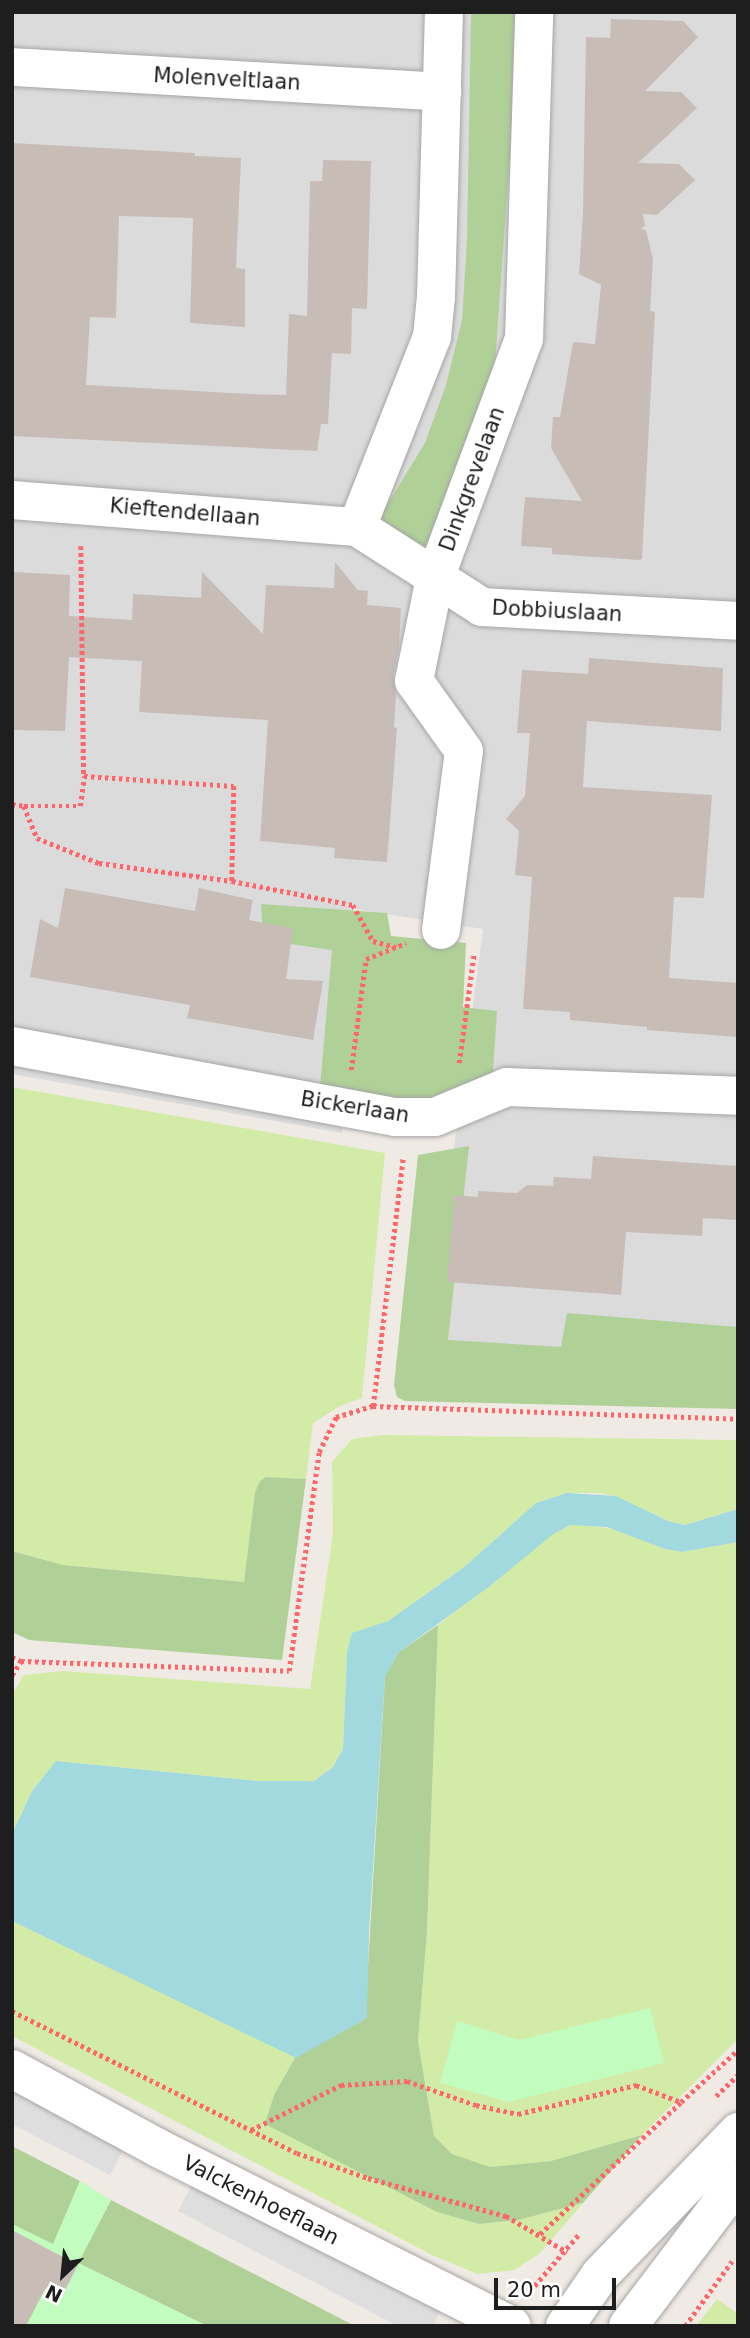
<!DOCTYPE html>
<style>
body{margin:0}
#map{position:relative;width:750px;height:2338px;overflow:hidden;background:#f0eae4;font-family:"DejaVu Sans",sans-serif}
div>[style]{position:absolute}
[style*='--x']{left:calc(var(--x)*1px);top:calc(var(--y)*1px);width:calc(var(--w)*1px);rotate:calc(var(--a)*1deg)}
.residential>*{inset:0;background:#dcdbdb}
.grass>*{inset:0;background:#d2eca7}
.forest>*{inset:0;background:#afd197}
.park>*{inset:0;background:#c2fcbf}
.parking>*{inset:0;background:#dedede}
.water>*{inset:0;background:#a2d9df}
.building>*{inset:0;background:#c8bcb7}
.path>*{height:4.5px;margin-top:-2.25px;transform-origin:0;background:repeating-linear-gradient(90deg,#ff6669 0 3.5px,transparent 0 7px)}
.roads{filter:drop-shadow(0 0 2px #a5a5a5) drop-shadow(0 0 2px #a5a5a5)}
.minor>*{height:38px;margin:-19px;padding:0 19px;transform-origin:19px;border-radius:19px;background:#fff}
span{translate:-50% -50%;white-space:nowrap;text-align:center;line-height:1.15;-webkit-text-stroke:5px #fff;paint-order:stroke}
.street-label{font-size:21px;color:#1e1e1e}
.frame{position:absolute;inset:0;border:14px solid #1e1e1e;pointer-events:none}
.north{position:absolute;left:28px;top:2240px;width:70px;height:70px;-webkit-text-stroke:5px #fff;paint-order:stroke;rotate:206deg;font-size:19px;font-weight:700;line-height:28px;text-align:center;color:#1e1e1e}
.north::after{content:'';display:block;margin:auto;width:24px;height:32px;background:#1e1e1e;clip-path:polygon(50% 0,100% 100%,50% 72%,0 100%)}
.scale{position:absolute;left:494px;top:2278px;width:122px;height:32px;box-sizing:border-box;border:4px solid #1e1e1e;border-top:0;padding-left:9px;font-size:21px;line-height:24px;white-space:nowrap;color:#1e1e1e;-webkit-text-stroke:5px #fff;paint-order:stroke}
</style>
<div id="map">
<div class="residential">
<div style="clip-path:polygon(12px 12px,738px 12px,738px 1350px,427px 1353px,483px 929px,353px 909px,342px 1133px,12px 1074px)"></div>
</div>
<div class="grass">
<div style="clip-path:polygon(12px 1087px,385px 1153px,362px 1398px,340px 1406px,313px 1423px,306px 1479px,266px 1477px,260px 1481px,255px 1492px,244px 1582px,63px 1565px,12px 1551px)"></div>
<div style="clip-path:polygon(382px 1435px,738px 1440px,738px 1509px,685px 1525px,668px 1521px,616px 1496px,597px 1493px,567px 1493px,536px 1503px,463px 1568px,388px 1621px,369px 1629px,347px 1652px,343px 1749px,333px 1767px,314px 1781px,258px 1781px,56px 1761px,32px 1791px,12px 1834px,12px 1695px,24px 1675px,63px 1671px,310px 1689px,333px 1534px,332px 1462px,352px 1439px)"></div>
<div style="clip-path:polygon(586px 1524px,621px 1531px,665px 1549px,682px 1552px,738px 1542px,738px 2039px,642px 2135px,551px 2161px,489px 2167px,452px 2154px,434px 2137px,418px 2041px,427px 1932px,438px 1625px,552px 1535px,570px 1525px)"></div>
<div style="clip-path:polygon(12px 1921px,296px 2056px,274px 2095px,266px 2124px,437px 2212px,479px 2224px,518px 2220px,583px 2203px,539px 2254px,514px 2270px,477px 2274px,432px 2255px,12px 2036px)"></div>
<div style="clip-path:polygon(717px 2299px,738px 2314px,738px 2326px,696px 2326px)"></div>
</div>
<div class="forest">
<div style="clip-path:polygon(471px 12px,520px 12px,496px 350px,493px 378px,424px 554px,376px 523px,425px 443px,446px 385px,462px 320px,467px 240px)"></div>
<div style="clip-path:polygon(261px 904px,387px 913px,391px 936px,466px 943px,463px 1007px,497px 1011px,493px 1072px,431px 1098px,388px 1098px,320px 1087px,332px 950px,263px 940px)"></div>
<div style="clip-path:polygon(469px 1146px,448px 1340px,561px 1347px,567px 1313px,738px 1327px,738px 1409px,405px 1401px,397px 1397px,394px 1385px,418px 1155px)"></div>
<div style="clip-path:polygon(266px 1477px,306px 1479px,282px 1660px,29px 1640px,12px 1632px,12px 1551px,63px 1565px,244px 1582px,255px 1492px,260px 1481px)"></div>
<div style="clip-path:polygon(438px 1625px,427px 1932px,418px 2041px,434px 2136px,452px 2154px,490px 2167px,551px 2161px,642px 2135px,583px 2203px,518px 2220px,479px 2224px,437px 2212px,265px 2124px,274px 2095px,296px 2056px,365px 2019px,385px 1676px,399px 1652px)"></div>
<div style="clip-path:polygon(12px 2146px,80px 2181px,53px 2245px,12px 2224px)"></div>
<div style="clip-path:polygon(111px 2200px,355px 2326px,207px 2326px,78px 2263px)"></div>
</div>
<div class="park">
<div style="clip-path:polygon(650px 2008px,664px 2063px,509px 2102px,440px 2083px,457px 2021px,519px 2040px)"></div>
<div style="clip-path:polygon(80px 2181px,111px 2200px,78px 2263px,207px 2326px,12px 2326px,12px 2224px,53px 2244px)"></div>
</div>
<div class="parking">
<div style="clip-path:polygon(12px 2088px,125px 2146px,110px 2175px,12px 2124px)"></div>
<div style="clip-path:polygon(194px 2181px,441px 2310px,433px 2326px,398px 2326px,178px 2211px)"></div>
</div>
<div class="water">
<div style="clip-path:polygon(567px 1493px,616px 1496px,668px 1521px,685px 1525px,738px 1509px,738px 1542px,682px 1552px,665px 1549px,607px 1527px,570px 1525px,552px 1535px,490px 1586px,399px 1652px,385px 1677px,369px 1932px,367px 2018px,296px 2058px,12px 1921px,12px 1834px,32px 1791px,56px 1761px,258px 1781px,314px 1781px,333px 1767px,343px 1749px,347px 1652px,352px 1633px,388px 1621px,463px 1568px,536px 1503px)"></div>
</div>
<div class="building">
<div style="clip-path:polygon(611px 19px,683px 21px,698px 37px,645px 91px,681px 92px,697px 108px,638px 163px,679px 164px,695px 180px,657px 215px,643px 214px,645px 225px,641px 229px,646px 230px,653px 259px,650px 311px,655px 312px,642px 559px,639px 560px,552px 554px,552px 548px,521px 546px,525px 497px,582px 501px,551px 448px,553px 417px,560px 417px,573px 342px,595px 344px,601px 285px,579px 274px,583px 213px,586px 37px,610px 38px)"></div>
<div style="clip-path:polygon(12px 143px,195px 153px,195px 156px,241px 158px,236px 268px,245px 269px,245px 327px,190px 323px,193px 218px,119px 216px,116px 318px,90px 317px,86px 385px,249px 394px,286px 395px,289px 314px,307px 316px,310px 181px,322px 181px,323px 160px,371px 161px,367px 309px,352px 308px,351px 354px,332px 353px,328px 424px,321px 424px,317px 451px,12px 436px)"></div>
<div style="clip-path:polygon(335px 562px,358px 590px,368px 591px,367px 605px,401px 608px,399px 646px,393px 677px,396px 693px,394px 727px,397px 728px,387px 862px,334px 858px,335px 848px,260px 841px,268px 720px,139px 712px,142px 661px,69px 657px,65px 731px,12px 730px,12px 572px,70px 575px,69px 616px,132px 620px,133px 594px,201px 598px,202px 572px,263px 634px,266px 585px,334px 588px)"></div>
<div style="clip-path:polygon(589px 658px,723px 668px,721px 731px,587px 721px,583px 787px,712px 795px,704px 898px,674px 897px,669px 978px,738px 983px,738px 1037px,647px 1030px,647px 1027px,570px 1020px,570px 1012px,523px 1009px,532px 877px,515px 875px,519px 831px,506px 819px,525px 796px,530px 733px,517px 733px,522px 670px,588px 674px)"></div>
<div style="clip-path:polygon(65px 888px,195px 911px,199px 888px,253px 900px,249px 920px,293px 928px,286px 979px,323px 981px,313px 1040px,187px 1018px,190px 1005px,30px 977px,40px 919px,58px 928px)"></div>
<div style="clip-path:polygon(593px 1156px,738px 1166px,738px 1220px,703px 1218px,702px 1236px,626px 1232px,621px 1295px,447px 1282px,454px 1195px,478px 1197px,478px 1191px,517px 1193px,527px 1185px,553px 1186px,554px 1177px,591px 1179px)"></div>
<div style="clip-path:polygon(12px 2230px,78px 2265px,61px 2298px,45px 2289px,26px 2326px,12px 2326px)"></div>
</div>
<div class="path">
<div style="--x:81;--y:546;--w:230;--a:89.3"></div>
<div style="--x:84;--y:776;--w:150;--a:3.8"></div>
<div style="--x:234;--y:786;--w:95;--a:91.2"></div>
<div style="--x:232;--y:881;--w:123;--a:11.2"></div>
<div style="--x:353;--y:905;--w:41;--a:60.9"></div>
<div style="--x:373;--y:941;--w:24;--a:15"></div>
<div style="--x:12;--y:804;--w:12;--a:9"></div>
<div style="--x:24;--y:806;--w:35;--a:68"></div>
<div style="--x:37;--y:838;--w:67;--a:22"></div>
<div style="--x:99;--y:863;--w:134;--a:7.7"></div>
<div style="--x:24;--y:806;--w:56;--a:0"></div>
<div style="--x:80;--y:806;--w:30;--a:-82"></div>
<div style="--x:459;--y:1063;--w:110;--a:-82.2"></div>
<div style="--x:351;--y:1070;--w:112;--a:-82.3"></div>
<div style="--x:366;--y:959;--w:43;--a:-21.8"></div>
<div style="--x:373;--y:1406;--w:251;--a:-83.1"></div>
<div style="--x:12;--y:1657;--w:10;--a:24"></div>
<div style="--x:21;--y:1661;--w:268;--a:2.1"></div>
<div style="--x:289;--y:1671;--w:221;--a:-82.2"></div>
<div style="--x:319;--y:1452;--w:39;--a:-64"></div>
<div style="--x:336;--y:1417;--w:39;--a:-17"></div>
<div style="--x:373;--y:1406;--w:365;--a:2"></div>
<div style="--x:12;--y:1675;--w:17;--a:-57"></div>
<div style="--x:12;--y:2011;--w:318;--a:26.5"></div>
<div style="--x:297;--y:2153;--w:75;--a:19.4"></div>
<div style="--x:368;--y:2178;--w:143;--a:15.4"></div>
<div style="--x:506;--y:2216;--w:71;--a:30.5"></div>
<div style="--x:716;--y:2096;--w:30;--a:-44"></div>
<div style="--x:251;--y:2130;--w:101;--a:-26.6"></div>
<div style="--x:341;--y:2085;--w:66;--a:-3.5"></div>
<div style="--x:407;--y:2081;--w:73;--a:19.2"></div>
<div style="--x:476;--y:2105;--w:43;--a:12.1"></div>
<div style="--x:518;--y:2114;--w:122;--a:-13.8"></div>
<div style="--x:636;--y:2085;--w:48;--a:20.7"></div>
<div style="--x:681;--y:2102;--w:77;--a:-42.4"></div>
<div style="--x:540;--y:2234;--w:193;--a:-43.1"></div>
<div style="--x:530;--y:2291;--w:75;--a:-49.3"></div>
<div style="--x:685;--y:2326;--w:80;--a:-54.1"></div>
</div>
<div class="roads">
<div class="minor">
<div style="--x:12;--y:67;--w:431;--a:3.3"></div>
<div style="--x:12;--y:500;--w:346;--a:4.5"></div>
<div style="--x:357;--y:527;--w:148;--a:32.6"></div>
<div style="--x:482;--y:607;--w:256;--a:3.1"></div>
<div style="--x:357;--y:527;--w:204;--a:-68.5"></div>
<div style="--x:432;--y:337;--w:40;--a:-84.3"></div>
<div style="--x:436;--y:297;--w:285;--a:-88.4"></div>
<div style="--x:441;--y:930;--w:180;--a:-82.7"></div>
<div style="--x:464;--y:751;--w:86;--a:-125.5"></div>
<div style="--x:414;--y:681;--w:105;--a:-78.5"></div>
<div style="--x:435;--y:578;--w:255;--a:-69.6"></div>
<div style="--x:524;--y:339;--w:327;--a:-88.2"></div>
<div style="--x:12;--y:1046;--w:390;--a:10.5"></div>
<div style="--x:395;--y:1117;--w:40;--a:0"></div>
<div style="--x:435;--y:1117;--w:78;--a:-22.6"></div>
<div style="--x:507;--y:1087;--w:231;--a:2.2"></div>
<div style="--x:12;--y:2069;--w:166;--a:28.4"></div>
<div style="--x:158;--y:2148;--w:396;--a:26.7"></div>
<div style="--x:565;--y:2326;--w:62;--a:-55.5"></div>
<div style="--x:600;--y:2275;--w:199;--a:-46"></div>
<div style="--x:628;--y:2326;--w:182;--a:-52.8"></div>
</div>
</div>
<div class="street-label">
<span style="left:227px;top:79px;rotate:3deg">Molenveltlaan</span>
<span style="left:472px;top:479px;rotate:-70deg">Dinkgrevelaan</span>
<span style="left:185px;top:512px;rotate:5deg">Kieftendellaan</span>
<span style="left:557px;top:611px;rotate:3deg">Dobbiuslaan</span>
<span style="left:355px;top:1107px;rotate:9deg">Bickerlaan</span>
<span style="left:261px;top:2200px;rotate:27deg">Valckenhoeflaan</span>
</div>
<div class="frame"></div>
<div class="north">N</div>
<div class="scale">20 m</div>
</div>
